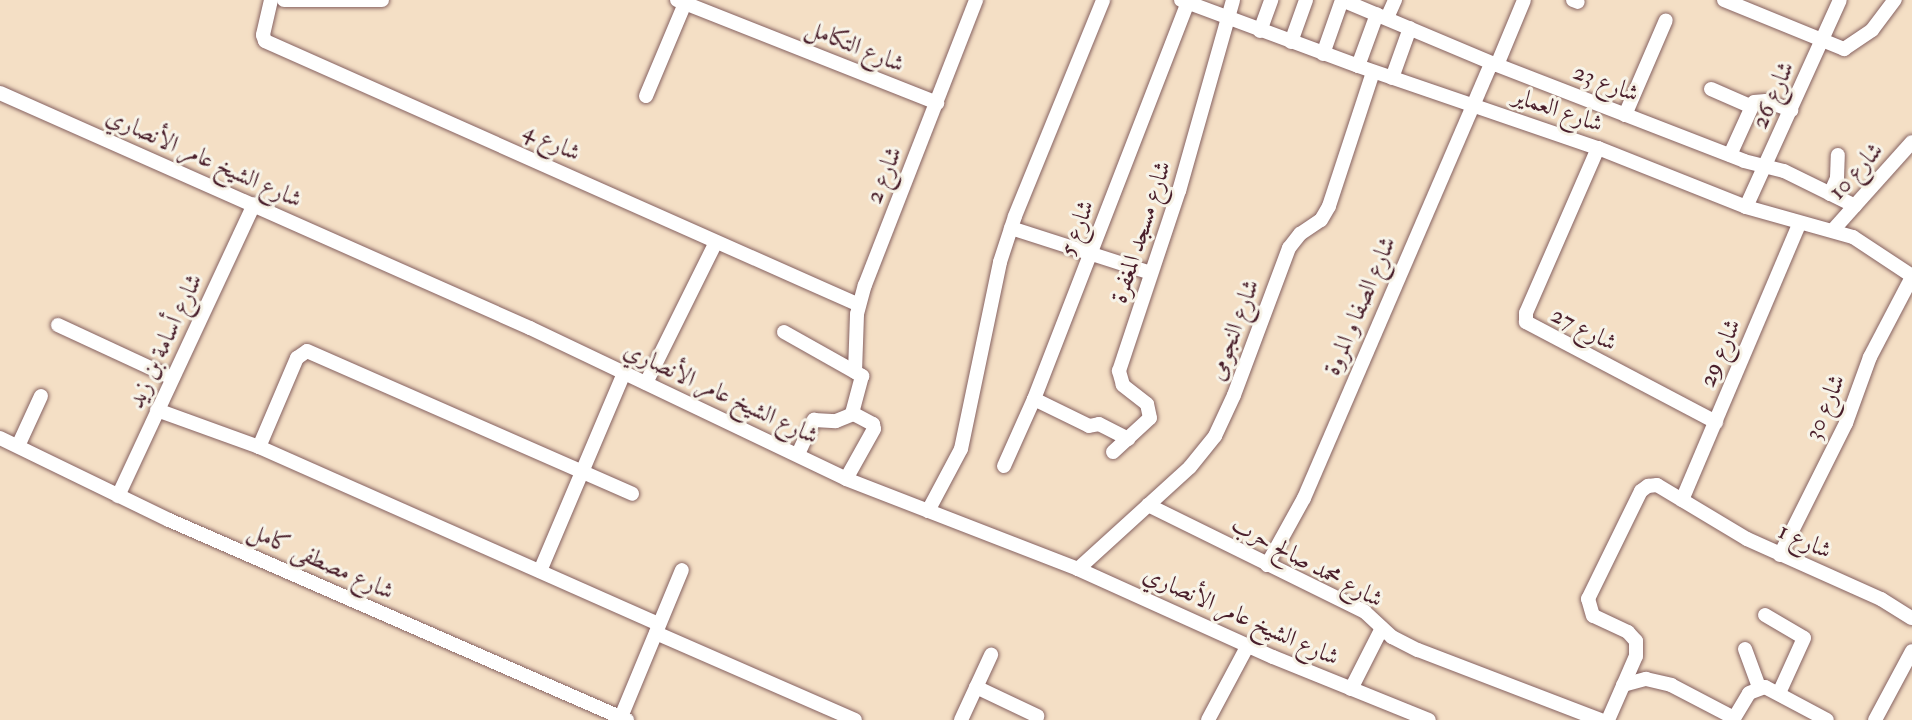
<!DOCTYPE html>
<meta charset="utf-8">
<style>
body{margin:0}
#map{position:relative;width:1912px;height:720px;overflow:hidden;background:#f4dfc5;font-family:"IM FELL Double Pica",Amiri,serif}
div>[style]{position:absolute}
[style*='--x']{left:calc(var(--x)*1px);top:calc(var(--y)*1px);width:calc(var(--w)*1px);rotate:calc(var(--a)*1deg)}
.roads{filter:drop-shadow(0 0 2px #866261) drop-shadow(0 0 2px #866261)}
.minor>*{height:14px;margin:-7px;padding:0 7px;transform-origin:7px;border-radius:7px;background:#fff}
span{translate:-50% -50%;white-space:nowrap;text-align:center;line-height:1.15;-webkit-text-stroke:6px #f7f3e8;paint-order:stroke}
.street-label{font-size:24px;color:#4a1f2b}
</style>
<div id="map">
<div class="roads">
<div class="minor">
<div style="--x:271;--y:0;--w:36;--a:103"></div>
<div style="--x:263;--y:35;--w:6;--a:72"></div>
<div style="--x:265;--y:41;--w:650;--a:23.96"></div>
<div style="--x:284;--y:0;--w:98;--a:0"></div>
<div style="--x:677;--y:0;--w:280;--a:21.6"></div>
<div style="--x:1181;--y:0;--w:189;--a:20.4"></div>
<div style="--x:1358;--y:66;--w:254;--a:18.9"></div>
<div style="--x:1598;--y:148;--w:159;--a:21.7"></div>
<div style="--x:1746;--y:207;--w:111;--a:15.7"></div>
<div style="--x:1853;--y:237;--w:71;--a:33.5"></div>
<div style="--x:1342;--y:0;--w:168;--a:22.8"></div>
<div style="--x:1497;--y:65;--w:265;--a:21.2"></div>
<div style="--x:1744;--y:161;--w:41;--a:14"></div>
<div style="--x:1784;--y:171;--w:79;--a:26.2"></div>
<div style="--x:1573;--y:0;--w:5;--a:22"></div>
<div style="--x:1724;--y:0;--w:130;--a:22.2"></div>
<div style="--x:1844;--y:49;--w:34;--a:-34"></div>
<div style="--x:1872;--y:30;--w:38;--a:-53"></div>
<div style="--x:1387;--y:18;--w:20;--a:-66"></div>
<div style="--x:1260;--y:31;--w:33;--a:-70"></div>
<div style="--x:1291;--y:42;--w:45;--a:-70.3"></div>
<div style="--x:1323;--y:54;--w:57;--a:-70.6"></div>
<div style="--x:1497;--y:65;--w:70;--a:-67.4"></div>
<div style="--x:1358;--y:66;--w:55;--a:-69.9"></div>
<div style="--x:1392;--y:78;--w:53;--a:-70.2"></div>
<div style="--x:1711;--y:89;--w:43;--a:23.6"></div>
<div style="--x:0;--y:93;--w:580;--a:23.91"></div>
<div style="--x:530;--y:328;--w:350;--a:25.5"></div>
<div style="--x:846;--y:479;--w:249;--a:21.2"></div>
<div style="--x:1078;--y:569;--w:214;--a:24.3"></div>
<div style="--x:1273;--y:657;--w:168;--a:22"></div>
<div style="--x:646;--y:96;--w:101;--a:-67.2"></div>
<div style="--x:1625;--y:115;--w:103;--a:-66.7"></div>
<div style="--x:1598;--y:148;--w:180;--a:113.6"></div>
<div style="--x:1526;--y:313;--w:9;--a:90"></div>
<div style="--x:1526;--y:322;--w:215;--a:27.8"></div>
<div style="--x:1730;--y:155;--w:58;--a:-65.6"></div>
<div style="--x:1754;--y:102;--w:12;--a:-5"></div>
<div style="--x:1766;--y:101;--w:27;--a:20"></div>
<div style="--x:1830;--y:194;--w:17;--a:-66"></div>
<div style="--x:1837;--y:178;--w:23;--a:-88"></div>
<div style="--x:1746;--y:207;--w:227;--a:-65.6"></div>
<div style="--x:1011;--y:228;--w:147;--a:17.8"></div>
<div style="--x:1833;--y:230;--w:118;--a:-48.1"></div>
<div style="--x:58;--y:325;--w:126;--a:24.9"></div>
<div style="--x:784;--y:332;--w:90;--a:29.4"></div>
<div style="--x:862;--y:376;--w:38;--a:105"></div>
<div style="--x:852;--y:413;--w:24;--a:28"></div>
<div style="--x:873;--y:424;--w:5;--a:79"></div>
<div style="--x:874;--y:429;--w:57;--a:119.2"></div>
<div style="--x:855;--y:372;--w:58;--a:-88"></div>
<div style="--x:857;--y:314;--w:30;--a:-75"></div>
<div style="--x:865;--y:285;--w:306;--a:-68.7"></div>
<div style="--x:646;--y:383;--w:157;--a:-63.6"></div>
<div style="--x:1034;--y:399;--w:61;--a:26.1"></div>
<div style="--x:1089;--y:426;--w:10;--a:-11"></div>
<div style="--x:1099;--y:424;--w:33;--a:27"></div>
<div style="--x:157;--y:410;--w:109;--a:19.9"></div>
<div style="--x:259;--y:447;--w:437;--a:23.9"></div>
<div style="--x:0;--y:438;--w:188;--a:25.9"></div>
<div style="--x:169;--y:520;--w:500;--a:23.6"></div>
<div style="--x:18;--y:446;--w:55;--a:-65.3"></div>
<div style="--x:259;--y:447;--w:97;--a:-66.9"></div>
<div style="--x:297;--y:358;--w:12;--a:-35"></div>
<div style="--x:307;--y:351;--w:355;--a:23.7"></div>
<div style="--x:1113;--y:452;--w:50;--a:-42.6"></div>
<div style="--x:1150;--y:418;--w:14;--a:-102"></div>
<div style="--x:1147;--y:404;--w:31;--a:-142"></div>
<div style="--x:1123;--y:385;--w:15;--a:-106"></div>
<div style="--x:1119;--y:371;--w:190;--a:-71.6"></div>
<div style="--x:1179;--y:191;--w:198;--a:-74.2"></div>
<div style="--x:798;--y:454;--w:38;--a:-65"></div>
<div style="--x:814;--y:420;--w:22;--a:3"></div>
<div style="--x:836;--y:421;--w:18;--a:-22"></div>
<div style="--x:1004;--y:466;--w:73;--a:-65.9"></div>
<div style="--x:1034;--y:399;--w:428;--a:-68.8"></div>
<div style="--x:118;--y:496;--w:322;--a:-65"></div>
<div style="--x:1682;--y:500;--w:300;--a:-67"></div>
<div style="--x:1148;--y:505;--w:242;--a:26.2"></div>
<div style="--x:1365;--y:612;--w:37;--a:43"></div>
<div style="--x:1392;--y:637;--w:29;--a:27"></div>
<div style="--x:1418;--y:650;--w:195;--a:21"></div>
<div style="--x:928;--y:511;--w:70;--a:-62"></div>
<div style="--x:961;--y:449;--w:191;--a:-78.2"></div>
<div style="--x:1000;--y:262;--w:48;--a:-71.9"></div>
<div style="--x:1015;--y:216;--w:233;--a:-67.8"></div>
<div style="--x:1780;--y:555;--w:148;--a:-63.4"></div>
<div style="--x:1846;--y:423;--w:70;--a:-70"></div>
<div style="--x:1870;--y:357;--w:90;--a:-62.3"></div>
<div style="--x:1267;--y:565;--w:77;--a:-61.1"></div>
<div style="--x:1304;--y:498;--w:473;--a:-66.7"></div>
<div style="--x:1078;--y:569;--w:151;--a:-42.3"></div>
<div style="--x:1190;--y:467;--w:40;--a:-51"></div>
<div style="--x:1215;--y:436;--w:45;--a:-65.1"></div>
<div style="--x:1234;--y:395;--w:157;--a:-69.5"></div>
<div style="--x:1289;--y:248;--w:18;--a:-52"></div>
<div style="--x:1300;--y:234;--w:25;--a:-34"></div>
<div style="--x:1321;--y:220;--w:16;--a:-60"></div>
<div style="--x:1329;--y:206;--w:141;--a:-71.8"></div>
<div style="--x:540;--y:571;--w:215;--a:-67"></div>
<div style="--x:1765;--y:615;--w:45;--a:30.5"></div>
<div style="--x:1804;--y:638;--w:60;--a:114.4"></div>
<div style="--x:656;--y:633;--w:217;--a:23.6"></div>
<div style="--x:1745;--y:649;--w:40;--a:69.8"></div>
<div style="--x:1623;--y:685;--w:24;--a:-15"></div>
<div style="--x:1646;--y:679;--w:26;--a:13"></div>
<div style="--x:1671;--y:685;--w:71;--a:27.6"></div>
<div style="--x:976;--y:687;--w:68;--a:25.4"></div>
<div style="--x:1351;--y:689;--w:68;--a:-63.1"></div>
<div style="--x:621;--y:717;--w:159;--a:-67.5"></div>
<div style="--x:961;--y:720;--w:72;--a:-65.2"></div>
<div style="--x:1208;--y:720;--w:85;--a:-61.9"></div>
<div style="--x:1608;--y:720;--w:70;--a:-66.4"></div>
<div style="--x:1636;--y:656;--w:15;--a:-90"></div>
<div style="--x:1636;--y:641;--w:12;--a:-132"></div>
<div style="--x:1628;--y:632;--w:38;--a:-155"></div>
<div style="--x:1593;--y:616;--w:18;--a:-106"></div>
<div style="--x:1588;--y:599;--w:120;--a:-63.9"></div>
<div style="--x:1641;--y:491;--w:9;--a:-36"></div>
<div style="--x:1648;--y:486;--w:9;--a:-6"></div>
<div style="--x:1657;--y:485;--w:105;--a:31"></div>
<div style="--x:1747;--y:539;--w:147;--a:24.1"></div>
<div style="--x:1881;--y:599;--w:36;--a:32"></div>
<div style="--x:1733;--y:720;--w:31;--a:-59"></div>
<div style="--x:1749;--y:693;--w:17;--a:-21"></div>
<div style="--x:1765;--y:687;--w:70;--a:28"></div>
<div style="--x:1875;--y:720;--w:78;--a:-61.8"></div>
</div>
</div>
<div class="street-label">
<span style="left:855px;top:46px;rotate:22deg">شارع التكامل</span>
<span style="left:1606px;top:83px;rotate:21deg">شارع 23</span>
<span style="left:1773px;top:95px;rotate:-66deg">شارع 26</span>
<span style="left:1558px;top:110px;rotate:19deg">شارع العماير</span>
<span style="left:552px;top:142px;rotate:25deg">شارع 4</span>
<span style="left:204px;top:158px;rotate:24deg">شارع الشيخ عامر الأنصاري</span>
<span style="left:1856px;top:171px;rotate:-48deg">شارع 10</span>
<span style="left:884px;top:175px;rotate:-68deg">شارع 2</span>
<span style="left:1077px;top:228px;rotate:-69deg">شارع 5</span>
<span style="left:1141px;top:232px;rotate:-72deg">شارع مسجد المغفرة</span>
<span style="left:1360px;top:306px;rotate:-67deg">شارع الصفا و المروة</span>
<span style="left:1584px;top:329px;rotate:27deg">شارع 27</span>
<span style="left:1234px;top:330px;rotate:-70deg">شارع النجومى</span>
<span style="left:165px;top:341px;rotate:-65deg">شارع أسامة بن زيد</span>
<span style="left:1720px;top:353px;rotate:-67deg">شارع 29</span>
<span style="left:721px;top:393px;rotate:25deg">شارع الشيخ عامر الأنصاري</span>
<span style="left:1825px;top:407px;rotate:-67deg">شارع 30</span>
<span style="left:1805px;top:541px;rotate:24deg">شارع 1</span>
<span style="left:321px;top:561px;rotate:24deg">شارع مصطفى كامل</span>
<span style="left:1307px;top:562px;rotate:28deg">شارع محمد صالح حرب</span>
<span style="left:1241px;top:616px;rotate:24deg">شارع الشيخ عامر الأنصاري</span>
</div>
</div>
